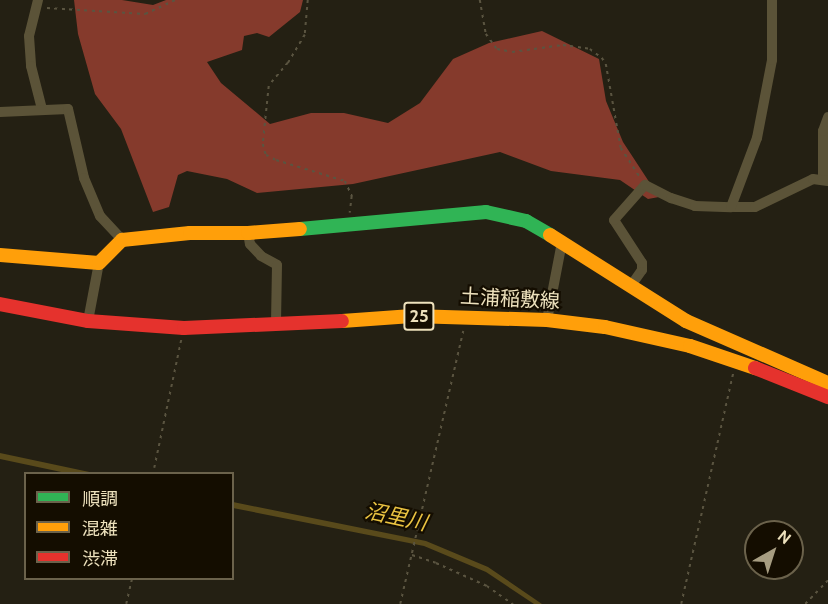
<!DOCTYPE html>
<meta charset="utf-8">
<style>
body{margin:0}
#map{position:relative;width:828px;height:604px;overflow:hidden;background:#242013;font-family:Cabin,"Noto Sans JP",sans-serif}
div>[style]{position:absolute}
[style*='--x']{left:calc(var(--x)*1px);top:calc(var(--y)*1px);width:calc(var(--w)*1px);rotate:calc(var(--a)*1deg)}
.forest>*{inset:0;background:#853a2c}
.water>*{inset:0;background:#594a1b}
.path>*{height:1.5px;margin-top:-0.75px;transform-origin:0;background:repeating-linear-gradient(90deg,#5a5440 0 3px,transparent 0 7.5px)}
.street>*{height:10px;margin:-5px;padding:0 5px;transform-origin:5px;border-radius:5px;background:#5b5338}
.fast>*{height:14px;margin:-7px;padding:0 7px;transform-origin:7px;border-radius:7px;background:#30b455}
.slow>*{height:14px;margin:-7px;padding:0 7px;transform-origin:7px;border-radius:7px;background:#ff9f0a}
.jam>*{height:14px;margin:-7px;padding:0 7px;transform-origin:7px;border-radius:7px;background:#e5322d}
span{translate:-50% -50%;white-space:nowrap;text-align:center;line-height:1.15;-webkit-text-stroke:4.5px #140d00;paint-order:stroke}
.shield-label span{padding:2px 4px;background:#140d00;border:2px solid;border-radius:4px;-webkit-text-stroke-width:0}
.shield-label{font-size:18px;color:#ede1bc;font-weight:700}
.street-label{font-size:20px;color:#ede1bc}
.water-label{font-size:21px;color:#eac341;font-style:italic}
.legend{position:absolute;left:24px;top:472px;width:210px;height:108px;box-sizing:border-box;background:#140d00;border:2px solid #6b624b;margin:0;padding:8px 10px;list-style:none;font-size:18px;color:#ede1bc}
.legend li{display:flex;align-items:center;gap:12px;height:30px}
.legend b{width:30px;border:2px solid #6b624b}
.north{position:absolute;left:744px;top:520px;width:60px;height:60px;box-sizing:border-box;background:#140d00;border:2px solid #6b624b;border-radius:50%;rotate:39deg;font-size:16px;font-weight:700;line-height:24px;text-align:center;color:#ede1bc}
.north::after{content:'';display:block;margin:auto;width:21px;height:27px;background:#a79d81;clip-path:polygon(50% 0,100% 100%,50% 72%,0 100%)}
</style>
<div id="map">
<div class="forest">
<div style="clip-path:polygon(74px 0,122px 0,153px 5px,166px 0,303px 0,300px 12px,269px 37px,257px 33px,244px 36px,242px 50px,207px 62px,221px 83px,270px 124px,311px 113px,344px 113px,388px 123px,420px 103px,453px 59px,489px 43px,542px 31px,599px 59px,606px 101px,623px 142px,659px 197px,648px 199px,620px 180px,551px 171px,500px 152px,353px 184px,257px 193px,227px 179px,187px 171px,178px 175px,169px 207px,153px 212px,121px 129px,95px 94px,78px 34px)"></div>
</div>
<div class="water">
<div style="clip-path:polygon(0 453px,94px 473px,66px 473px,0 459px)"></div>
<div style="clip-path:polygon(233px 502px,426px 541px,488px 567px,542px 604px,534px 604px,486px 572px,424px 546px,233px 508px)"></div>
</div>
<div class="path">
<div style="--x:308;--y:0;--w:35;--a:95"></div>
<div style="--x:305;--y:35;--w:33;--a:121"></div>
<div style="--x:288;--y:63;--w:30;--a:130"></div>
<div style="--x:269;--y:86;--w:58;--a:95.9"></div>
<div style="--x:263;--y:144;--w:11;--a:75"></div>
<div style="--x:266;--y:155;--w:11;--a:27"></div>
<div style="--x:276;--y:160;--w:72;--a:16.9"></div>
<div style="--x:345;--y:181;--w:17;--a:65"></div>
<div style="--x:352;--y:196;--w:17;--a:97"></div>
<div style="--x:480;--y:0;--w:35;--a:80"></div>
<div style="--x:486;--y:34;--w:19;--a:54"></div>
<div style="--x:497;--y:49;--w:15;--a:11"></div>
<div style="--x:512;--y:52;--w:51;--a:-7.8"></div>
<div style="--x:563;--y:45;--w:27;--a:8"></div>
<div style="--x:590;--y:49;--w:15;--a:37"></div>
<div style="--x:602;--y:58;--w:7;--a:56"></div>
<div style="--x:606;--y:64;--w:85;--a:79.9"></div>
<div style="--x:621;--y:148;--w:35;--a:57"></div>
<div style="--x:47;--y:8;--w:98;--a:3.5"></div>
<div style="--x:145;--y:14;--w:33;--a:-25"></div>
<div style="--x:154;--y:468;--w:131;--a:-78.1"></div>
<div style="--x:412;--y:555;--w:25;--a:18"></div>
<div style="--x:436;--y:563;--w:56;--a:24.3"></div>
<div style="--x:487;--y:586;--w:32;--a:35"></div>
<div style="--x:126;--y:604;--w:27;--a:-77"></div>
<div style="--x:400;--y:604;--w:280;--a:-77"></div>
<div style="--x:681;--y:604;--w:236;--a:-77.3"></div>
<div style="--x:805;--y:604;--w:33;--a:-46"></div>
</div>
<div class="street">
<div style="--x:38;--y:0;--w:37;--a:104"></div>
<div style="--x:29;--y:36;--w:30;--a:86"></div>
<div style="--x:31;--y:66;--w:44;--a:75.7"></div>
<div style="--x:0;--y:112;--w:68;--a:-2.5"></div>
<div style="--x:68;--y:109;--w:71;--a:76.9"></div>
<div style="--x:84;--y:178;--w:41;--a:67.2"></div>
<div style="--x:100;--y:216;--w:33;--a:47"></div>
<div style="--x:823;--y:178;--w:47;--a:-90"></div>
<div style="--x:823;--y:131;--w:15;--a:-70"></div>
<div style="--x:731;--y:207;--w:24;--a:0"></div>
<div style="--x:755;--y:207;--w:64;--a:-25.8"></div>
<div style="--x:813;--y:179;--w:15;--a:8"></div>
<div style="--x:248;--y:233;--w:11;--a:80"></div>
<div style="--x:250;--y:244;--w:16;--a:47"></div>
<div style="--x:261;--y:256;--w:18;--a:29"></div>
<div style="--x:277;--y:265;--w:60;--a:91"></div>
<div style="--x:630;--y:287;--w:21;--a:-55"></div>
<div style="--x:642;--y:270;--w:7;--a:-90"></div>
<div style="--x:642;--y:263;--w:51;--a:-123.1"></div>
<div style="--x:614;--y:220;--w:47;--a:-48.5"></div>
<div style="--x:645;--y:185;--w:29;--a:27"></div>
<div style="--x:671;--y:198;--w:25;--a:18"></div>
<div style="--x:695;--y:206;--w:36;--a:2"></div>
<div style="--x:731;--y:207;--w:74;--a:-69.4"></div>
<div style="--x:757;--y:138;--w:79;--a:-79.1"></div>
<div style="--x:772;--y:60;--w:60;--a:-90"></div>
<div style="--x:547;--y:320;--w:79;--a:-79.1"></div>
<div style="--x:88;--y:321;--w:59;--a:-79.3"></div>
</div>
<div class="fast">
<div style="--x:300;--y:229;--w:187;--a:-5.2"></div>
<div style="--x:486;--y:212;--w:41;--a:12.7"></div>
<div style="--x:526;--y:221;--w:28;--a:30"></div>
</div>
<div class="slow">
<div style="--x:550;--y:235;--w:161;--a:32.3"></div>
<div style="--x:686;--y:321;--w:155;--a:23.6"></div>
<div style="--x:0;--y:255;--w:99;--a:4.6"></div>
<div style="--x:99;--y:263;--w:33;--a:-45"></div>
<div style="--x:122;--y:240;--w:68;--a:-5.9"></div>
<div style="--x:190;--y:233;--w:58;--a:0"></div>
<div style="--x:248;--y:233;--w:52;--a:-4.4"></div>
<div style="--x:342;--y:321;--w:70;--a:-4.1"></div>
<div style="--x:412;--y:316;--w:135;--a:1.7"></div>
<div style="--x:547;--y:320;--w:58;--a:6.9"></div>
<div style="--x:605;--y:327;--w:87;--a:12.6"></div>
<div style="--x:690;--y:346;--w:69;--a:18.7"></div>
</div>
<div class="jam">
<div style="--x:0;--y:304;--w:90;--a:10.9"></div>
<div style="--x:88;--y:321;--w:96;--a:4.2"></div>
<div style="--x:184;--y:328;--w:158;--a:-2.5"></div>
<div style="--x:755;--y:368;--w:79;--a:21.7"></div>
</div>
<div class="shield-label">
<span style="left:419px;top:316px">25</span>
</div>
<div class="street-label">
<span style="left:510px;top:299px;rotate:3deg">土浦稲敷線</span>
</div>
<div class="water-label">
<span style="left:396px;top:517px;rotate:12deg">沼里川</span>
</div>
<ul class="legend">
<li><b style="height:8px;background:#30b455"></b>順調</li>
<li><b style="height:8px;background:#ff9f0a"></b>混雑</li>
<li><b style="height:8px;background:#e5322d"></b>渋滞</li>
</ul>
<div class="north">N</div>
</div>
